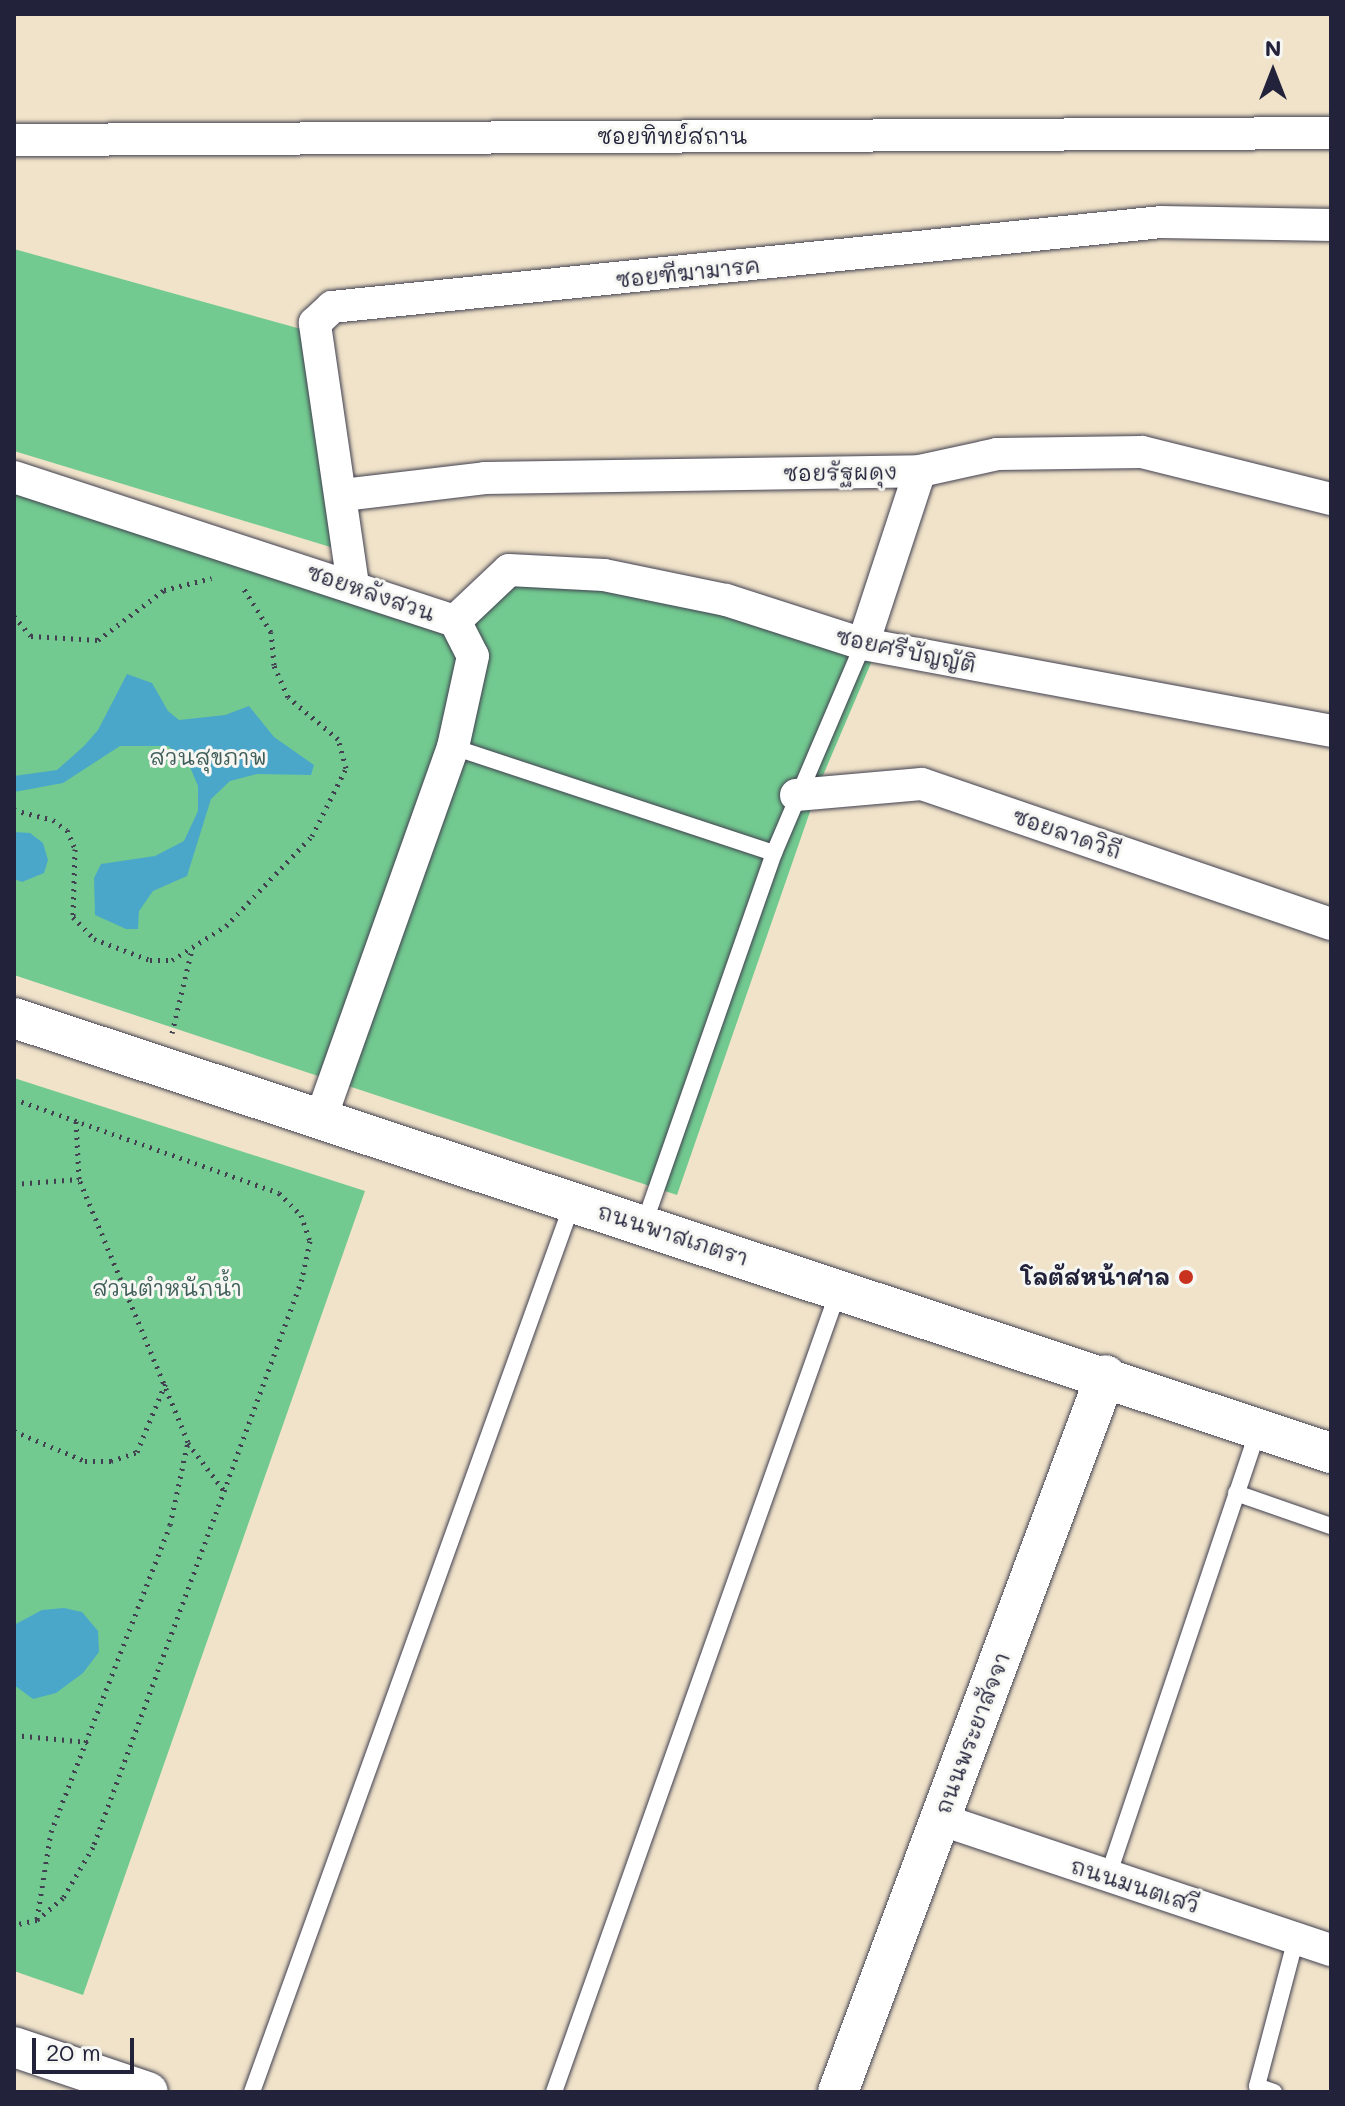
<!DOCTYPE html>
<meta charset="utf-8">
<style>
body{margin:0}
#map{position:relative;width:1345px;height:2106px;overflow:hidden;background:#f0e3c9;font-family:Mali,"Playpen Sans Thai",sans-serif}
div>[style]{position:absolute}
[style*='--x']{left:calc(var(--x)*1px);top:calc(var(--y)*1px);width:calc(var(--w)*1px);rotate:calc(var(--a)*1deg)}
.green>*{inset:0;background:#72ca90}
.water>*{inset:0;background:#4ba7c9}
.path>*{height:5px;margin-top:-2.5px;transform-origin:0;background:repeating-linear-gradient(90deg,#413f50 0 2px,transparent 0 8px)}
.roads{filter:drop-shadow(0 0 2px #413f50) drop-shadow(0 0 2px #413f50)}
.service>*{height:16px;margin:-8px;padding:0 8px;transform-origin:8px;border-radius:8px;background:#fff}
.minor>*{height:32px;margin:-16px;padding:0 16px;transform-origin:16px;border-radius:16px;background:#fff}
.tertiary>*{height:40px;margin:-20px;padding:0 20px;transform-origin:20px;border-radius:20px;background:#fff}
.dots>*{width:22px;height:22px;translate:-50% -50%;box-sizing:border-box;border:4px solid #f6f6f2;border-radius:50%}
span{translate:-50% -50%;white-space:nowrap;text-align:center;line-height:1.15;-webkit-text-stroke:6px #f6f6f2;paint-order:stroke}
.street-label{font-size:22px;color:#22223b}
.park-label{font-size:22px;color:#3e5d59}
.poi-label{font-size:22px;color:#22223b;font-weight:700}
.right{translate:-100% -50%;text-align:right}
.frame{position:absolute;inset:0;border:16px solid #22223b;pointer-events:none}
.north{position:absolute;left:1233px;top:32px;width:80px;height:80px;-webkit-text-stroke:6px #f6f6f2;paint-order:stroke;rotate:0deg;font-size:22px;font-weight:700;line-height:32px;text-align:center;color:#22223b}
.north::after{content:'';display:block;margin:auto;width:28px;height:36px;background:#22223b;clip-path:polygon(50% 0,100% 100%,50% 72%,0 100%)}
.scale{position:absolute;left:32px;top:2038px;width:102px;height:36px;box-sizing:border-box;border:4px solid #22223b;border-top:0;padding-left:10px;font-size:24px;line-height:28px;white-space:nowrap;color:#22223b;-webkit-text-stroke:6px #f6f6f2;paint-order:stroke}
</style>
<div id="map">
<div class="green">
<div style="clip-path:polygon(14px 249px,301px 329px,337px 549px,14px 451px)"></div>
<div style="clip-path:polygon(14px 484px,454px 634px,515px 557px,883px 635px,821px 780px,677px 1195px,14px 975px)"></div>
<div style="clip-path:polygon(14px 1078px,365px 1191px,83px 1995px,14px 1971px)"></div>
</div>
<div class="water">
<div style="clip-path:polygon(127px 674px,152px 683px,168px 711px,179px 720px,225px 715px,249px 706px,274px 737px,314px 765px,311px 775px,257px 774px,230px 781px,211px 799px,187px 876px,153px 891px,139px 911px,138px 929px,126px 929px,95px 915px,94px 878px,101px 864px,155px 856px,184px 841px,198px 811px,198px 786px,187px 760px,168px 746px,120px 746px,63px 783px,14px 792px,14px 776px,57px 770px,84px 746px,98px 730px)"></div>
<div style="clip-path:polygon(14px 832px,30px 833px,43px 843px,48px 860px,44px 873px,22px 882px,14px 879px)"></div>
<div style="clip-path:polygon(64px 1608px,82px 1612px,98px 1631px,99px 1652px,83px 1673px,56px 1693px,33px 1699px,14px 1685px,14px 1625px,42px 1610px)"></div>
</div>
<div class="path">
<div style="--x:14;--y:616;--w:26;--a:50"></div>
<div style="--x:31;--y:636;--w:67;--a:3.4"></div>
<div style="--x:98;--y:640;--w:83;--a:-37.1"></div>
<div style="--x:164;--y:590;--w:49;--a:-14"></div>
<div style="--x:14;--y:810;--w:40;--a:14.4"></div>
<div style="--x:53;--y:820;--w:17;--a:36"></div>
<div style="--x:67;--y:830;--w:21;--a:67"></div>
<div style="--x:75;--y:849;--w:68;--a:91.7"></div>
<div style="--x:73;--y:917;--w:30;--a:46"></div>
<div style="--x:94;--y:939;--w:60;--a:20.6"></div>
<div style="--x:150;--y:960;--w:22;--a:0"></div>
<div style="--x:172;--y:960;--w:64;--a:-32.2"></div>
<div style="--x:226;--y:926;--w:124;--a:-46.3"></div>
<div style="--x:312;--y:836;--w:76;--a:-63.4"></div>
<div style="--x:346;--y:768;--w:30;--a:-105"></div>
<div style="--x:338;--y:739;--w:65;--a:-140"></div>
<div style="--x:288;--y:697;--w:35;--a:-114"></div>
<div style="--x:274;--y:665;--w:33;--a:-95"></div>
<div style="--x:271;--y:632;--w:51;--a:-122.1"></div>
<div style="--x:172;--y:1033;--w:86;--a:-76.6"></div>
<div style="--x:14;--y:1099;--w:281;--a:19.5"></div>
<div style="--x:279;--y:1193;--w:31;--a:45"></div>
<div style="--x:301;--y:1215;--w:28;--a:71"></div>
<div style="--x:310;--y:1241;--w:39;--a:102"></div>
<div style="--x:302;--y:1279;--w:605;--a:110.2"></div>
<div style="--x:93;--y:1847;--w:59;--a:120.5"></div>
<div style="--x:63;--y:1898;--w:34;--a:140"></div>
<div style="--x:37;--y:1920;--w:24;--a:168"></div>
<div style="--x:14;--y:1184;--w:65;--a:-4.4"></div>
<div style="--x:14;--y:1431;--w:77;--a:22.9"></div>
<div style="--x:85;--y:1461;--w:26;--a:0"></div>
<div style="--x:111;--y:1461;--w:28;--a:-19"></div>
<div style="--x:137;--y:1452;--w:76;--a:-67.5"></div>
<div style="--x:188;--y:1443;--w:61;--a:52.9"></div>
<div style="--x:14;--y:1735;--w:74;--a:5.4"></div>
<div style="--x:37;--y:1919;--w:88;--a:-80.9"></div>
<div style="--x:51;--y:1832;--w:329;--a:-68.8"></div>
<div style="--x:170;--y:1525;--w:85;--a:-77.8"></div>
<div style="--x:188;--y:1442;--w:285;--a:-112.5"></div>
<div style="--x:79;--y:1179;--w:59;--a:-92.9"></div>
</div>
<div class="roads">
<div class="service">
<div style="--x:453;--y:747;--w:338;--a:18.3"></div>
<div style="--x:774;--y:853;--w:393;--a:109.3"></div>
<div style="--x:774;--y:853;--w:227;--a:-66.9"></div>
<div style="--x:1236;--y:1493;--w:101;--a:19.2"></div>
<div style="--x:1108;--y:1876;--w:471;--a:-71.4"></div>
<div style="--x:252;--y:2092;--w:946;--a:-70.17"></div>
<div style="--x:554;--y:2092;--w:852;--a:-70.46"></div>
<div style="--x:1274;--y:2092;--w:18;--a:-161"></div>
<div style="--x:1257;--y:2086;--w:153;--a:-75.2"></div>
</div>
<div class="minor">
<div style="--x:14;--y:140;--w:1317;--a:-0.3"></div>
<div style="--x:14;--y:477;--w:464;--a:18.1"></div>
<div style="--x:455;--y:621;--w:39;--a:63"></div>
<div style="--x:473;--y:656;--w:93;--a:102.4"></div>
<div style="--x:453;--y:747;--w:394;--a:109.6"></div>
<div style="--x:343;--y:495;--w:143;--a:-6.8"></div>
<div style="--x:485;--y:478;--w:435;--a:-0.9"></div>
<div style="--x:920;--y:471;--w:79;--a:-12.4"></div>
<div style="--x:997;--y:454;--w:145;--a:-0.8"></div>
<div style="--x:1142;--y:452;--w:195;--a:14"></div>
<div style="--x:353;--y:585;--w:265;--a:-98.3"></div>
<div style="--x:315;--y:323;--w:23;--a:-43"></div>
<div style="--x:332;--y:307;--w:834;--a:-5.85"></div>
<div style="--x:1162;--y:222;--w:169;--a:1"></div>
<div style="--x:455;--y:621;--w:74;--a:-43.4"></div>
<div style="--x:509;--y:570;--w:95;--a:3"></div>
<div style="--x:604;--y:575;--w:125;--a:11.6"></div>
<div style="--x:726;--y:600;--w:144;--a:17.8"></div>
<div style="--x:863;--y:644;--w:476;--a:10.5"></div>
<div style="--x:863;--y:644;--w:182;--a:-71.8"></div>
<div style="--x:796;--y:795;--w:126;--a:-5"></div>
<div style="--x:922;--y:784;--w:432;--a:18.9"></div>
<div style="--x:939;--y:1819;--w:413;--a:18.5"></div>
</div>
<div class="tertiary">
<div style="--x:14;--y:1018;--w:1387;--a:18.28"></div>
<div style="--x:14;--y:2047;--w:141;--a:18.6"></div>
<div style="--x:838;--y:2092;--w:765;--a:-69.51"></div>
</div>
</div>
<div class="dots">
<div style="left:1186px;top:1277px;background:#c8321e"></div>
</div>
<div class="street-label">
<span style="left:672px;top:136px">ซอยทิทย์สถาน</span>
<span style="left:688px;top:272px;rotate:-6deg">ซอยฑีฆามารค</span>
<span style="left:840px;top:472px;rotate:-1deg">ซอยรัฐผดุง</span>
<span style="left:371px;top:592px;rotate:19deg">ซอยหลังสวน</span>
<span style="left:906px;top:650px;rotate:12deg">ซอยศรีบัญญัติ</span>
<span style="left:1067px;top:833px;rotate:19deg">ซอยลาดวิถี</span>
<span style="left:673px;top:1234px;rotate:18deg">ถนนพาสเภตรา</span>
<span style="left:972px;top:1733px;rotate:-69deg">ถนนพระยาสัจจา</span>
<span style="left:1135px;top:1885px;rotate:18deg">ถนนมนตเสวี</span>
</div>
<div class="park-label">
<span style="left:208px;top:757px">สวนสุขภาพ</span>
<span style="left:167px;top:1288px">สวนตำหนักน้ำ</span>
</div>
<div class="poi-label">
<span class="right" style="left:1170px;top:1277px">โลตัสหน้าศาล</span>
</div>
<div class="frame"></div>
<div class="north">N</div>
<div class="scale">20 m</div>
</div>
